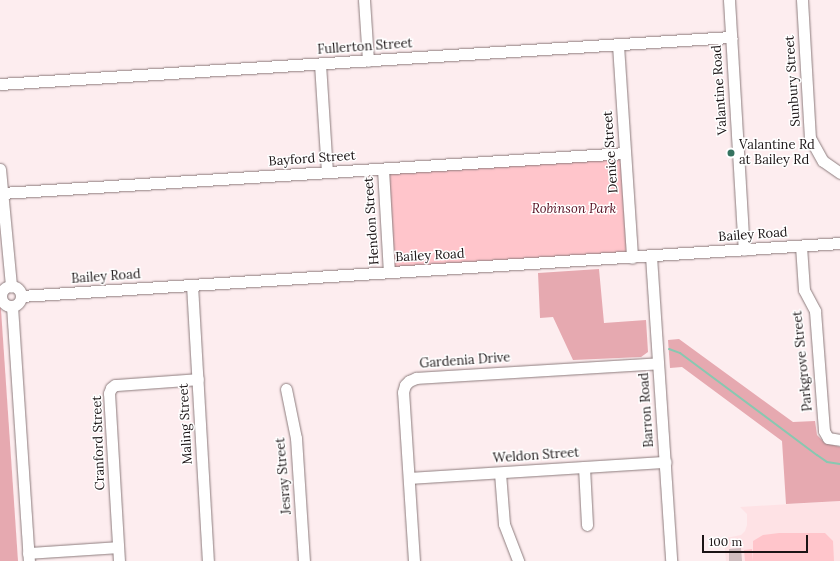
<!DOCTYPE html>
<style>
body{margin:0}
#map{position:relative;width:840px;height:561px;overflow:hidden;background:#fdedef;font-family:Lora,serif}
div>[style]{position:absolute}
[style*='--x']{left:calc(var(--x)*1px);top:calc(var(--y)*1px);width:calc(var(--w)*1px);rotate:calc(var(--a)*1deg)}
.built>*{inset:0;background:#fee2e5}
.green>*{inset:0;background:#ffc5cb}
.forest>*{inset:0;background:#e6a9b0}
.stream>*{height:2px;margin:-1px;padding:0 1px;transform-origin:1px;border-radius:1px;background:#88c8b1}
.building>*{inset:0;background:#cfbcbe}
.roads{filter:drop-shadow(0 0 1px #8d7c7d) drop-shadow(0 0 1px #8d7c7d)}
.minor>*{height:11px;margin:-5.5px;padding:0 5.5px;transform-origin:5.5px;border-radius:5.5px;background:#fff}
.minor>.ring{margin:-5.5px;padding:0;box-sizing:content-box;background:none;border:11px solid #fff;border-radius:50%}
.dots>*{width:11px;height:11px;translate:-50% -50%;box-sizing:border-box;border:2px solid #fff;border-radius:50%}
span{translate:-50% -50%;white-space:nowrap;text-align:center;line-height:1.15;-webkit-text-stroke:3px #fff;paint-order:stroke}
.street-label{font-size:13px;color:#1b1415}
.poi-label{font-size:13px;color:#1b1415}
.left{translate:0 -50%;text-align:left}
.park-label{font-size:13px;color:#560e21;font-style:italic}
.scale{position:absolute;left:702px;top:535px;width:106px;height:18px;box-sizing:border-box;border:2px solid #1b1415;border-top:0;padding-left:5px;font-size:12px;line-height:14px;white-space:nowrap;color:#1b1415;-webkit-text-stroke:3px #fff;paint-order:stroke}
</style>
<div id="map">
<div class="built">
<div style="clip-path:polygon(840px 501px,840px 561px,726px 561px,724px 540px,726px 538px,741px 535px,745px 531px,747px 525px,747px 514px,740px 507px)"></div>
</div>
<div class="green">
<div style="clip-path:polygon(625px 153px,632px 258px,389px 272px,383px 169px)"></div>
<div style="clip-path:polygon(779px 533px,825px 533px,833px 541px,834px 561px,753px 561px,753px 541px,763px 535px)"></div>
<div style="clip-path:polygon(752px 549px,753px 561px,745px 561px,744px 550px)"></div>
</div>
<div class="forest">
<div style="clip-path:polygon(599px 269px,604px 323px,646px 320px,648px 352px,641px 357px,573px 360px,553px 317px,540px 318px,538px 273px)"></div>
<div style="clip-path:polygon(0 295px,18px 561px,0 561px)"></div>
<div style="clip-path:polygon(679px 339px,793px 422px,815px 421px,817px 435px,825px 443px,840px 447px,840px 501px,786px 504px,782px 441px,682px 367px,670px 368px,668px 340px)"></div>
</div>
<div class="stream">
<div style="--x:669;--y:349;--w:12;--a:20"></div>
<div style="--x:680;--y:353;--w:171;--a:36.7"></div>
<div style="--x:817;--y:455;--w:12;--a:35"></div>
<div style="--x:827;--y:462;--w:13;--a:9"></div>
</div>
<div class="building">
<div style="clip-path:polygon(741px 548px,742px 561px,729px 561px,729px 549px)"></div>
</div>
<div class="roads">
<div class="minor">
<div style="--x:364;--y:0;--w:61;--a:86.2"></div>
<div style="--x:729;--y:0;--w:250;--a:86.6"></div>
<div style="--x:802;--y:0;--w:138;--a:86.7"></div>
<div style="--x:810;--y:138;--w:26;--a:61"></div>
<div style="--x:823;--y:161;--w:21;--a:35"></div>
<div style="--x:618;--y:45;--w:213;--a:86.2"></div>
<div style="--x:320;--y:64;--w:108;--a:86.3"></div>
<div style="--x:0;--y:84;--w:733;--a:-3.68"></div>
<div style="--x:0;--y:169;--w:118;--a:84.6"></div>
<div style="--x:383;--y:169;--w:103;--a:86.7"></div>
<div style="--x:2;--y:193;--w:624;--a:-3.67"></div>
<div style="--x:801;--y:246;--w:44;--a:86.1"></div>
<div style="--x:804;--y:290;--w:24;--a:62"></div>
<div style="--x:815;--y:311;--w:120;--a:85.7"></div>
<div style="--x:824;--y:431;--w:8;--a:60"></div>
<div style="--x:828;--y:438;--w:12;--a:9"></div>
<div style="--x:651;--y:256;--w:306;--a:86.2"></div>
<div style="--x:192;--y:285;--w:276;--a:86.7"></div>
<div class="ring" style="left:1px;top:286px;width:9px;height:9px"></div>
<div style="--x:21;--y:296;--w:821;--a:-3.7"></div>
<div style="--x:12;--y:306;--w:256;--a:86.2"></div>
<div style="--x:286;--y:389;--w:50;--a:78.5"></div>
<div style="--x:296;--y:438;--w:123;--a:86.3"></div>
<div style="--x:584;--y:467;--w:58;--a:87"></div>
<div style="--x:500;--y:473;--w:51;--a:85.5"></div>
<div style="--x:504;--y:524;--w:40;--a:69"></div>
<div style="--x:410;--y:478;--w:256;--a:-3.6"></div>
<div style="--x:28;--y:553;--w:90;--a:-3.8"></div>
<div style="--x:119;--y:561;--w:168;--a:-93.4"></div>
<div style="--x:109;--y:393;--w:5;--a:-68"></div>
<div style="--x:111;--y:388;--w:5;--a:-37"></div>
<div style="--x:115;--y:385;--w:83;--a:-4.1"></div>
<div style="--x:414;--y:561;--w:169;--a:-93.7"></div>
<div style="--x:403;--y:392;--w:7;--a:-74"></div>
<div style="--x:405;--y:385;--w:6;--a:-45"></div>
<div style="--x:409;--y:381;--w:8;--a:-23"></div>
<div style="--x:416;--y:378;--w:242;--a:-3.5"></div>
</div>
</div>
<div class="dots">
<div style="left:731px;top:153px;background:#357360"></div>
</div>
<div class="street-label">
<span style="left:365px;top:47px;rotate:-4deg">Fullerton Street</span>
<span style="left:793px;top:81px;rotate:-94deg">Sunbury Street</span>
<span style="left:720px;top:90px;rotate:-94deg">Valantine Road</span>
<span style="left:611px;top:152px;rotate:-94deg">Denice Street</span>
<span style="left:312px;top:159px;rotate:-4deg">Bayford Street</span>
<span style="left:372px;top:221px;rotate:-94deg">Hendon Street</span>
<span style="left:753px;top:235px;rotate:-4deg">Bailey Road</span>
<span style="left:430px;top:256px;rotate:-3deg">Bailey Road</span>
<span style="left:106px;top:277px;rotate:-4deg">Bailey Road</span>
<span style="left:465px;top:361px;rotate:-4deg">Gardenia Drive</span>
<span style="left:803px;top:361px;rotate:-96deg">Parkgrove Street</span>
<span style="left:647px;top:410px;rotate:-94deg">Barron Road</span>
<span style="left:186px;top:424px;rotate:-93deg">Maling Street</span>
<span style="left:99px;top:443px;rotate:-92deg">Cranford Street</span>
<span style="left:536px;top:456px;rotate:-4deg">Weldon Street</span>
<span style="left:284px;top:476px;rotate:-95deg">Jesray Street</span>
</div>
<div class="poi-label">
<span class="left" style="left:739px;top:153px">Valantine Rd<br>at Bailey Rd</span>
</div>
<div class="park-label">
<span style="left:574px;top:209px">Robinson Park</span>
</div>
<div class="scale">100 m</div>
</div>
